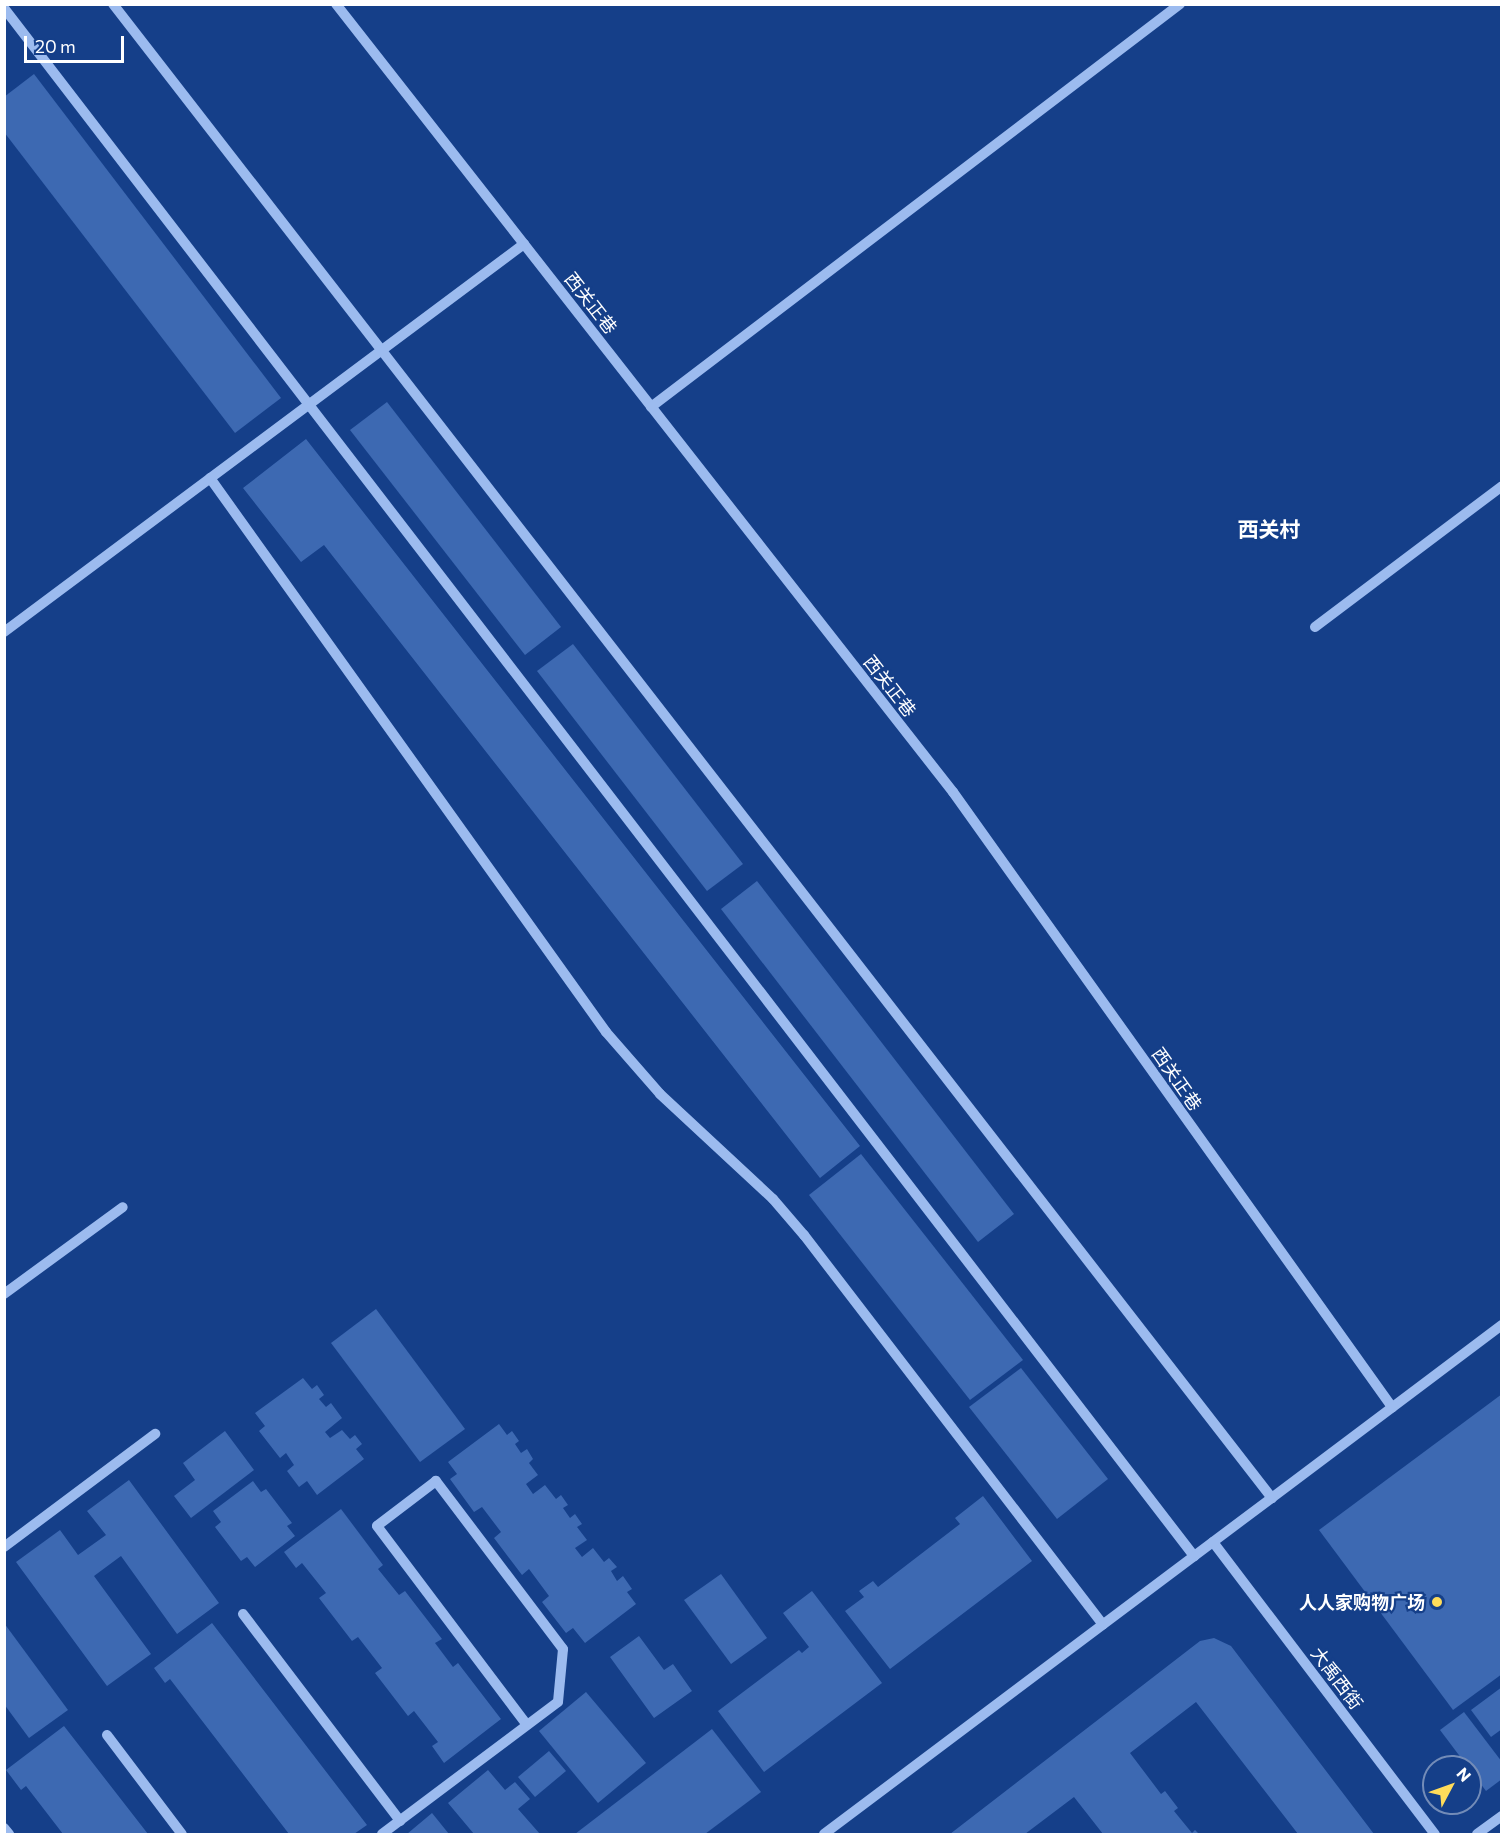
<!DOCTYPE html>
<meta charset="utf-8">
<style>
body{margin:0}
#map{position:relative;width:1506px;height:1839px;overflow:hidden;background:#153f89;font-family:Commissioner,"Noto Sans SC",sans-serif}
div>[style]{position:absolute}
[style*='--x']{left:calc(var(--x)*1px);top:calc(var(--y)*1px);width:calc(var(--w)*1px);rotate:calc(var(--a)*1deg)}
.building>*{inset:0;background:#3d69b2}
.minor>*{height:10px;margin:-5px;padding:0 5px;transform-origin:5px;border-radius:5px;background:#9cbbef}
.dots>*{width:16px;height:16px;translate:-50% -50%;box-sizing:border-box;border:3px solid #153f89;border-radius:50%}
span{translate:-50% -50%;white-space:nowrap;text-align:center;line-height:1.15;-webkit-text-stroke:4.5px #153f89;paint-order:stroke}
.street-label{font-size:18px;color:#fff}
.poi-label{font-size:18px;color:#fff;font-weight:700}
.right{translate:-100% -50%;text-align:right}
.quarter-label{font-size:21px;color:#fff;font-weight:700}
.frame{position:absolute;inset:0;border:6px solid #fff;pointer-events:none}
.north{position:absolute;left:1422px;top:1755px;width:60px;height:60px;box-sizing:border-box;background:#153f89;border:2px solid #738cb8;border-radius:50%;rotate:49deg;font-size:16px;font-weight:700;line-height:24px;text-align:center;color:#fff}
.north::after{content:'';display:block;margin:auto;width:21px;height:27px;background:#ffdc5a;clip-path:polygon(50% 0,100% 100%,50% 72%,0 100%)}
.scale{position:absolute;left:24px;top:36px;width:100px;height:27px;box-sizing:border-box;border:3px solid #fff;border-top:0;padding-left:8px;font-size:18px;line-height:21px;white-space:nowrap;color:#fff;-webkit-text-stroke:4px #153f89;paint-order:stroke}
</style>
<div id="map">
<div class="building">
<div style="clip-path:polygon(34px 74px,281px 398px,235px 433px,4px 132px,4px 97px)"></div>
<div style="clip-path:polygon(387px 402px,561px 627px,525px 655px,350px 430px)"></div>
<div style="clip-path:polygon(306px 439px,860px 1146px,820px 1178px,324px 545px,301px 562px,243px 488px)"></div>
<div style="clip-path:polygon(573px 644px,743px 864px,707px 891px,537px 671px)"></div>
<div style="clip-path:polygon(757px 881px,1014px 1214px,978px 1242px,721px 909px)"></div>
<div style="clip-path:polygon(861px 1154px,1023px 1360px,970px 1400px,809px 1195px)"></div>
<div style="clip-path:polygon(376px 1309px,465px 1429px,420px 1462px,331px 1343px)"></div>
<div style="clip-path:polygon(1021px 1368px,1108px 1479px,1057px 1519px,969px 1407px)"></div>
<div style="clip-path:polygon(303px 1378px,312px 1389px,317px 1385px,324px 1395px,319px 1399px,326px 1407px,331px 1403px,342px 1418px,325px 1432px,330px 1438px,342px 1430px,350px 1439px,355px 1435px,362px 1444px,356px 1449px,364px 1459px,317px 1495px,307px 1481px,299px 1487px,287px 1471px,294px 1465px,286px 1453px,280px 1458px,259px 1431px,265px 1426px,255px 1413px)"></div>
<div style="clip-path:polygon(1502px 1394px,1502px 1674px,1453px 1710px,1319px 1530px)"></div>
<div style="clip-path:polygon(499px 1424px,507px 1435px,512px 1431px,519px 1441px,515px 1444px,521px 1453px,527px 1449px,533px 1459px,529px 1463px,538px 1475px,526px 1484px,533px 1494px,545px 1485px,556px 1499px,561px 1495px,568px 1505px,563px 1508px,570px 1518px,575px 1514px,582px 1524px,577px 1527px,587px 1540px,575px 1548px,582px 1557px,593px 1548px,604px 1562px,609px 1558px,617px 1567px,611px 1571px,617px 1581px,623px 1576px,632px 1589px,627px 1592px,636px 1604px,585px 1643px,573px 1628px,566px 1633px,542px 1602px,549px 1596px,529px 1569px,522px 1575px,494px 1538px,501px 1532px,482px 1507px,474px 1512px,450px 1479px,457px 1474px,448px 1462px)"></div>
<div style="clip-path:polygon(225px 1431px,254px 1470px,191px 1518px,174px 1496px,195px 1480px,183px 1463px)"></div>
<div style="clip-path:polygon(129px 1480px,219px 1603px,177px 1634px,121px 1556px,94px 1576px,151px 1654px,107px 1686px,16px 1562px,60px 1530px,78px 1555px,106px 1535px,87px 1511px)"></div>
<div style="clip-path:polygon(253px 1481px,261px 1492px,266px 1489px,292px 1523px,287px 1526px,295px 1536px,255px 1567px,247px 1557px,241px 1561px,215px 1527px,221px 1522px,213px 1511px)"></div>
<div style="clip-path:polygon(983px 1496px,1032px 1561px,890px 1669px,845px 1611px,864px 1597px,859px 1591px,873px 1581px,878px 1587px,960px 1524px,955px 1518px)"></div>
<div style="clip-path:polygon(341px 1509px,383px 1565px,378px 1569px,399px 1595px,405px 1591px,442px 1639px,435px 1643px,453px 1667px,458px 1663px,501px 1719px,444px 1763px,432px 1746px,438px 1742px,414px 1711px,408px 1716px,375px 1673px,382px 1668px,358px 1637px,352px 1641px,319px 1598px,326px 1593px,302px 1563px,296px 1568px,284px 1552px)"></div>
<div style="clip-path:polygon(721px 1574px,767px 1638px,731px 1664px,684px 1600px)"></div>
<div style="clip-path:polygon(812px 1591px,882px 1683px,764px 1772px,718px 1711px,799px 1650px,802px 1653px,809px 1647px,783px 1613px)"></div>
<div style="clip-path:polygon(4px 1623px,68px 1710px,29px 1738px,4px 1704px)"></div>
<div style="clip-path:polygon(212px 1623px,367px 1825px,354px 1834px,289px 1834px,170px 1679px,165px 1683px,154px 1668px)"></div>
<div style="clip-path:polygon(639px 1636px,664px 1670px,673px 1664px,692px 1691px,654px 1718px,610px 1657px)"></div>
<div style="clip-path:polygon(1214px 1638px,1231px 1646px,1374px 1834px,1298px 1834px,1196px 1702px,1130px 1753px,1161px 1794px,1165px 1791px,1178px 1808px,1174px 1811px,1192px 1833px,1195px 1830px,1199px 1834px,1103px 1834px,1074px 1797px,1025px 1834px,950px 1834px,1200px 1641px)"></div>
<div style="clip-path:polygon(1502px 1687px,1502px 1729px,1491px 1737px,1471px 1710px)"></div>
<div style="clip-path:polygon(586px 1692px,646px 1763px,598px 1803px,539px 1731px)"></div>
<div style="clip-path:polygon(1464px 1712px,1502px 1762px,1502px 1779px,1486px 1791px,1440px 1730px)"></div>
<div style="clip-path:polygon(64px 1726px,148px 1834px,63px 1834px,26px 1786px,21px 1790px,6px 1770px)"></div>
<div style="clip-path:polygon(712px 1729px,761px 1792px,705px 1834px,575px 1834px)"></div>
<div style="clip-path:polygon(549px 1751px,566px 1771px,535px 1797px,518px 1777px)"></div>
<div style="clip-path:polygon(488px 1770px,505px 1790px,515px 1782px,530px 1799px,518px 1809px,540px 1834px,474px 1834px,448px 1803px)"></div>
<div style="clip-path:polygon(432px 1813px,449px 1834px,407px 1834px)"></div>
</div>
<div class="minor">
<div style="--x:113;--y:4;--w:1891;--a:52.2"></div>
<div style="--x:336;--y:4;--w:1001;--a:51.94"></div>
<div style="--x:953;--y:792;--w:756;--a:54.48"></div>
<div style="--x:4;--y:8;--w:1953;--a:52.45"></div>
<div style="--x:651;--y:407;--w:665;--a:-37.3"></div>
<div style="--x:210;--y:478;--w:681;--a:54.44"></div>
<div style="--x:606;--y:1032;--w:82;--a:48.9"></div>
<div style="--x:660;--y:1094;--w:154;--a:42.9"></div>
<div style="--x:773;--y:1199;--w:48;--a:49.3"></div>
<div style="--x:804;--y:1235;--w:491;--a:52.5"></div>
<div style="--x:1315;--y:627;--w:234;--a:-37"></div>
<div style="--x:4;--y:632;--w:649;--a:-36.73"></div>
<div style="--x:4;--y:1294;--w:147;--a:-36.2"></div>
<div style="--x:1213;--y:1542;--w:367;--a:52.8"></div>
<div style="--x:4;--y:1547;--w:189;--a:-36.8"></div>
<div style="--x:243;--y:1614;--w:260;--a:52.8"></div>
<div style="--x:107;--y:1735;--w:124;--a:52.9"></div>
<div style="--x:4;--y:1828;--w:8;--a:50"></div>
<div style="--x:382;--y:1834;--w:220;--a:-36.9"></div>
<div style="--x:558;--y:1702;--w:53;--a:-84.6"></div>
<div style="--x:563;--y:1649;--w:211;--a:-127.1"></div>
<div style="--x:436;--y:1481;--w:74;--a:142.7"></div>
<div style="--x:377;--y:1526;--w:249;--a:53"></div>
<div style="--x:824;--y:1834;--w:848;--a:-36.9"></div>
<div style="--x:1477;--y:1834;--w:31;--a:-36"></div>
</div>
<div class="dots">
<div style="left:1437px;top:1602px;background:#ffdc5a"></div>
</div>
<div class="street-label">
<span style="left:591px;top:303px;rotate:52deg">西关正巷</span>
<span style="left:890px;top:686px;rotate:52deg">西关正巷</span>
<span style="left:1177px;top:1079px;rotate:55deg">西关正巷</span>
<span style="left:1337px;top:1678px;rotate:53deg">大禹西街</span>
</div>
<div class="poi-label">
<span class="right" style="left:1425px;top:1602px">人人家购物广场</span>
</div>
<div class="quarter-label">
<span style="left:1269px;top:529px">西关村</span>
</div>
<div class="frame"></div>
<div class="north">N</div>
<div class="scale">20 m</div>
</div>
